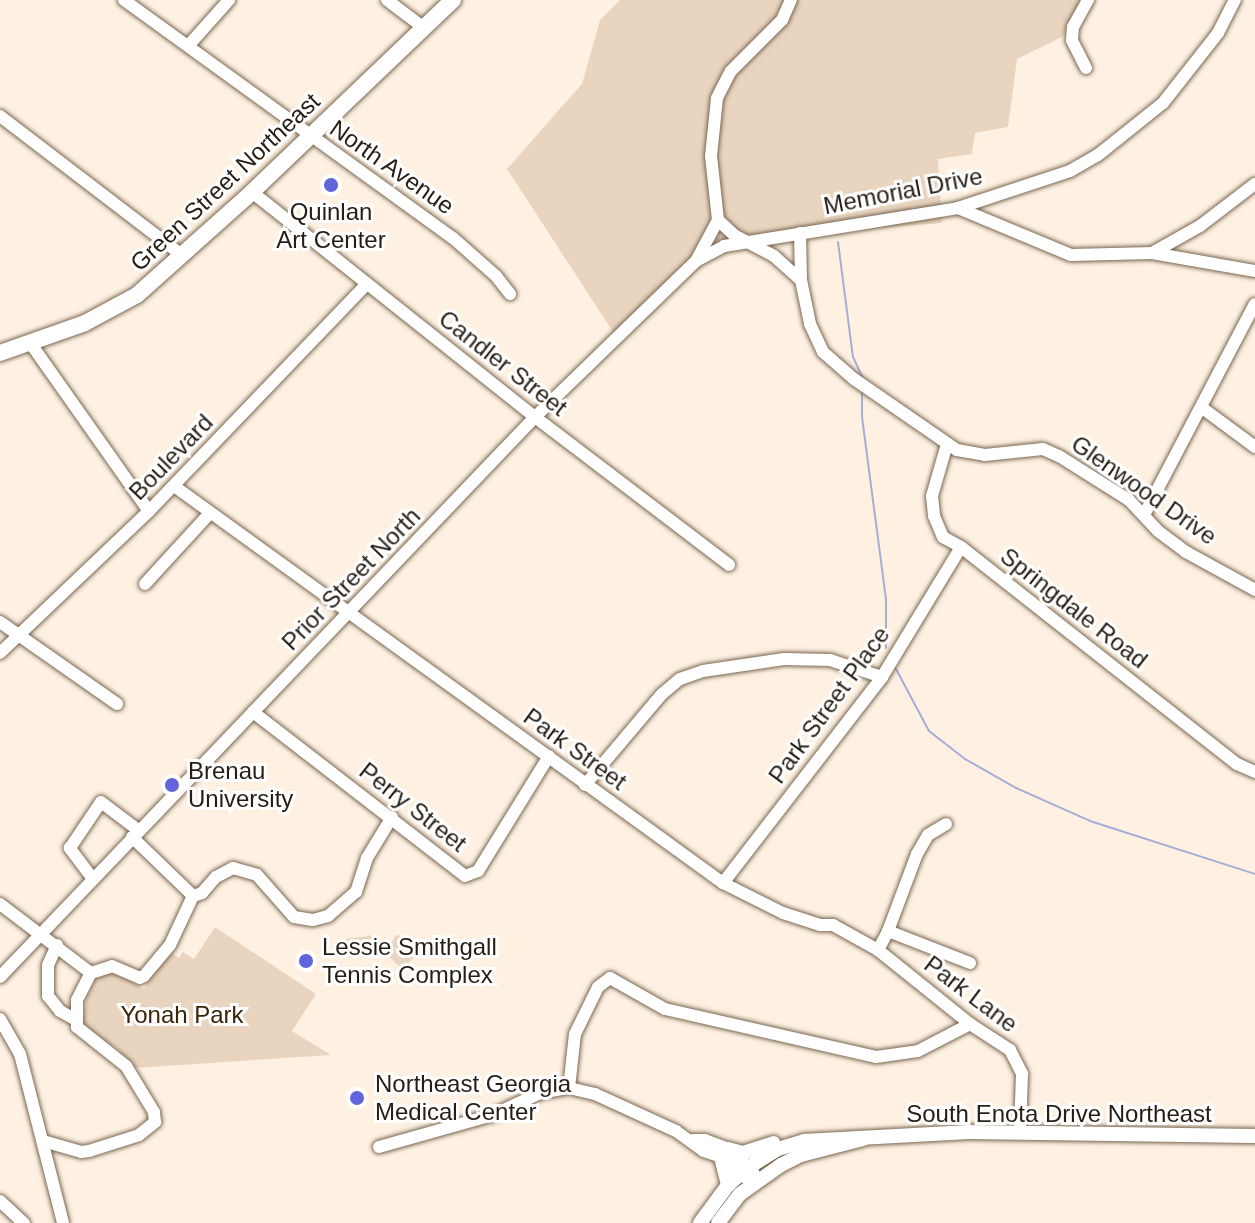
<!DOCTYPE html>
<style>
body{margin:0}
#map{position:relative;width:1255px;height:1223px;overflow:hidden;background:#fef1e2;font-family:Arial,sans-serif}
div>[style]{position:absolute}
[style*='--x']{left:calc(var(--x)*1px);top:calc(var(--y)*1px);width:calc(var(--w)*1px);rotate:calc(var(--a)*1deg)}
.green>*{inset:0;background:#e9d5bf}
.stream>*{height:2px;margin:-1px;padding:0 1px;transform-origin:1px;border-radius:1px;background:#a7add7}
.roads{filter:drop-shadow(0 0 2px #7a6651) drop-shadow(0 0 2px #7a6651)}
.minor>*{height:12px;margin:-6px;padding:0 6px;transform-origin:6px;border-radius:6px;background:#fff}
.major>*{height:14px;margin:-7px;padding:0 7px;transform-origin:7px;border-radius:7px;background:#fff}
.highway>*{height:16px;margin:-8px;padding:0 8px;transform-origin:8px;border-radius:8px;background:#fff}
.dots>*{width:22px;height:22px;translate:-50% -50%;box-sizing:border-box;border:4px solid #fff;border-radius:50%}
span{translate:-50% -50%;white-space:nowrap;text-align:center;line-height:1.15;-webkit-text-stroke:6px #fff;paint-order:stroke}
.street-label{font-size:24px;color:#261e15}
.poi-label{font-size:24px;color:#261e15}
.left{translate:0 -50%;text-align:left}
.park-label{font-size:24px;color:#3a2406}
</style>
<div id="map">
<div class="green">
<div style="clip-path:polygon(620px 0,1089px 0,1062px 37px,1017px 59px,1008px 127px,975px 133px,972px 154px,938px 159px,942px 223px,724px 240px,617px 338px,507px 169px,582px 84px,600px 20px)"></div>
<div style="clip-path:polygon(215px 927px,316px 994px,292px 1031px,331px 1055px,135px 1068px,117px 1048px,82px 1026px,87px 997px,97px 978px,115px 972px,144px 989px,152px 973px,171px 953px,179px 958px,183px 952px,194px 959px)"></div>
<div style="clip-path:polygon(376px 935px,379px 954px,349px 958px,346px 939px)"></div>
<div style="clip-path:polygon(396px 935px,411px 938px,417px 954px,402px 970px,386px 953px)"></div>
</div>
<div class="stream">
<div style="--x:838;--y:242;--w:116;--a:82.6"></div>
<div style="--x:853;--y:357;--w:23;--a:65"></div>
<div style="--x:862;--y:393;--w:24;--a:90"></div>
<div style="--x:862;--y:417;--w:184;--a:82.5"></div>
<div style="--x:886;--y:599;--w:49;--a:90"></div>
<div style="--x:896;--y:669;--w:70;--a:62"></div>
<div style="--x:929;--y:731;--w:46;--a:37.9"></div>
<div style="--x:965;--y:759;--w:59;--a:29.6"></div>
<div style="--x:1016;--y:788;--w:81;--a:24"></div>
<div style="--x:1090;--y:821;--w:173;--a:17.8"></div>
</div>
<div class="roads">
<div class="minor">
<div style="--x:124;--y:0;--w:406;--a:35.9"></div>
<div style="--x:453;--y:238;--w:57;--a:41.5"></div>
<div style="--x:496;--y:276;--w:23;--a:52"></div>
<div style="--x:387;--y:0;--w:46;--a:37.1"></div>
<div style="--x:188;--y:46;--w:62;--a:-48.3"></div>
<div style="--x:1086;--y:68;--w:31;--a:-117"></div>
<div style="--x:1072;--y:40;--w:13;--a:-86"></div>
<div style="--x:1073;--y:27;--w:31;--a:-61"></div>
<div style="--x:0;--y:116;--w:230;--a:37.4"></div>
<div style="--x:252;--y:192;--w:362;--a:38.5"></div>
<div style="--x:535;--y:417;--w:244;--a:37.3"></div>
<div style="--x:958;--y:208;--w:122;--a:22.6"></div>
<div style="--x:1071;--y:255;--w:81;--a:-1.4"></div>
<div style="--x:1152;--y:253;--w:55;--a:-29.4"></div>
<div style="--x:1200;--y:226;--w:69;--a:-37.4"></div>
<div style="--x:718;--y:220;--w:22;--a:43"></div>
<div style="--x:734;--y:235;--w:45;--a:27.7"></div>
<div style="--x:774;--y:256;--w:36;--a:42"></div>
<div style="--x:800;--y:233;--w:47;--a:88.8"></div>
<div style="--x:801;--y:280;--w:45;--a:78.4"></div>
<div style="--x:810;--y:324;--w:31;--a:65"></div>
<div style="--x:823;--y:352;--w:41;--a:41.1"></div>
<div style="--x:854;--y:379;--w:125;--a:34.6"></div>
<div style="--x:957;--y:450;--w:28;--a:10"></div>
<div style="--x:985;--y:455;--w:58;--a:-5.9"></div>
<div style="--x:1043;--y:449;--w:17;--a:24"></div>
<div style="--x:1059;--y:456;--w:83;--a:32.2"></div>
<div style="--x:1129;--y:500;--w:42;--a:46.9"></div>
<div style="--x:1158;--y:531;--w:35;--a:37"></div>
<div style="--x:1186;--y:552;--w:79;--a:28.8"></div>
<div style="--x:1152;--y:253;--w:105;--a:9.9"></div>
<div style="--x:696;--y:261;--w:32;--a:-28"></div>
<div style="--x:724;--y:246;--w:237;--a:-9.2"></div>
<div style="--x:958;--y:208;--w:118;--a:-18.3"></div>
<div style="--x:1070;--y:171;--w:32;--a:-30"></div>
<div style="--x:1098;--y:155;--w:83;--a:-38.7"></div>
<div style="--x:1163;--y:103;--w:89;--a:-51.8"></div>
<div style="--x:1218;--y:33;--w:37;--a:-63"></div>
<div style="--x:31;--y:344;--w:204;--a:54.8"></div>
<div style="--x:1201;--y:407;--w:67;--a:36.5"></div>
<div style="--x:947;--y:444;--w:54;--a:106.1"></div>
<div style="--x:932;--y:496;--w:20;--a:84"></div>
<div style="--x:934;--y:516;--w:23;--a:67"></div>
<div style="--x:943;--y:537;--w:21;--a:29"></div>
<div style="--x:961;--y:547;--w:351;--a:38.2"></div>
<div style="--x:1237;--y:764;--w:20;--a:24"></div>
<div style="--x:174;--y:486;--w:678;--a:35.87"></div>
<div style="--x:723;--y:883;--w:67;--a:26.6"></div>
<div style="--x:783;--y:913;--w:39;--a:18"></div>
<div style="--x:820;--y:925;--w:13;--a:0"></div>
<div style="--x:833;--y:925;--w:51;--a:29.1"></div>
<div style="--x:878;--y:950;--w:21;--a:-62"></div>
<div style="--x:888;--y:931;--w:88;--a:21.3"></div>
<div style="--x:1144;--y:515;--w:238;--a:-62.3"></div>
<div style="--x:145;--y:584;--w:96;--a:-47.5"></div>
<div style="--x:0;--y:622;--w:143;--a:35"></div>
<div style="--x:0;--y:653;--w:206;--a:-43.6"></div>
<div style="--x:149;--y:511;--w:315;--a:-46.2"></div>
<div style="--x:253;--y:712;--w:268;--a:37.7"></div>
<div style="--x:465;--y:876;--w:14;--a:-21"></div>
<div style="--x:478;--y:871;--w:135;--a:-58.3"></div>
<div style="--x:585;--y:785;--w:119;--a:-49.8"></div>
<div style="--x:662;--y:694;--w:23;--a:-40"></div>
<div style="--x:680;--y:679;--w:24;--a:-19"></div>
<div style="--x:703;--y:671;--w:82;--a:-8.4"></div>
<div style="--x:784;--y:659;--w:46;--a:1.2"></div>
<div style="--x:830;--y:660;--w:55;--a:18.1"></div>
<div style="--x:132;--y:837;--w:85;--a:44"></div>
<div style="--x:93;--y:879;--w:39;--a:-127"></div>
<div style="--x:70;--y:848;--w:55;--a:-56"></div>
<div style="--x:101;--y:802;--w:46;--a:37.1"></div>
<div style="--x:723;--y:883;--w:260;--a:-52.3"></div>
<div style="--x:882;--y:677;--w:152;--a:-58.7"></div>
<div style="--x:0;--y:904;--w:114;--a:37.2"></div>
<div style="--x:888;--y:931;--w:82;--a:-69.4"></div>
<div style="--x:917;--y:854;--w:22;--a:-60"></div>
<div style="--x:928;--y:835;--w:21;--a:-31"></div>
<div style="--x:57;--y:945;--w:22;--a:114"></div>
<div style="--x:48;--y:965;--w:31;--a:90"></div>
<div style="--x:48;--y:996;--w:19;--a:51"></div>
<div style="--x:60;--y:1011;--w:18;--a:29"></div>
<div style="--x:878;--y:950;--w:118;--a:38.8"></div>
<div style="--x:970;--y:1024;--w:48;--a:33"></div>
<div style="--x:1010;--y:1050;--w:27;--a:63"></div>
<div style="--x:1022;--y:1074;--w:57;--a:92"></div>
<div style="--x:0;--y:977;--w:774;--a:-46.31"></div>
<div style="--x:535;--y:417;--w:224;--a:-44.1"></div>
<div style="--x:696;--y:261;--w:47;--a:-61.8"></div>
<div style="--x:718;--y:220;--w:64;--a:-96.2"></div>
<div style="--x:711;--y:156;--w:58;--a:-84.1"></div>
<div style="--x:717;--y:98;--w:30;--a:-63"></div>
<div style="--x:731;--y:71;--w:72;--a:-45"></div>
<div style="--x:782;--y:20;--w:22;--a:-66"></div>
<div style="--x:0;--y:1019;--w:40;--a:60.3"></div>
<div style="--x:20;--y:1054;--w:174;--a:75.7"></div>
<div style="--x:569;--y:1088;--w:54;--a:-83.7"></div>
<div style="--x:575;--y:1034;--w:52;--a:-63.9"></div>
<div style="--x:598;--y:987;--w:15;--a:-37"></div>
<div style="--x:610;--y:978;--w:63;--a:29.4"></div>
<div style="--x:665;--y:1009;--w:216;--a:12.8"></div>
<div style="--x:876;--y:1057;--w:42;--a:-8.1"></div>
<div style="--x:918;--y:1051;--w:59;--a:-27.4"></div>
<div style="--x:692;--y:1140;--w:13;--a:0"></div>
<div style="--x:705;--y:1140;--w:25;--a:21"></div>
<div style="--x:728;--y:1149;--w:35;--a:43"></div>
<div style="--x:43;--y:1141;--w:40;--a:16"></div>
<div style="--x:81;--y:1152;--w:8;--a:-7"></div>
<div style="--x:89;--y:1151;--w:52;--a:-17.7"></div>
<div style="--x:139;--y:1135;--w:21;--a:-39"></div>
<div style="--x:155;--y:1122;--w:10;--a:-96"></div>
<div style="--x:154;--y:1112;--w:54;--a:-121.3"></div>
<div style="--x:126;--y:1066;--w:63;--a:-141.5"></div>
<div style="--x:77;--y:1027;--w:27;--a:-90"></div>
<div style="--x:77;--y:1000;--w:30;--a:-63"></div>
<div style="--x:91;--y:973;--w:22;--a:-18"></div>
<div style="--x:112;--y:966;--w:30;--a:23"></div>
<div style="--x:140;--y:978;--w:4;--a:-27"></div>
<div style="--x:144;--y:976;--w:40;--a:-50"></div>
<div style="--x:170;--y:945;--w:54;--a:-64.9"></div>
<div style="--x:193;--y:896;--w:9;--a:-18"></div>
<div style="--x:202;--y:893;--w:21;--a:-49"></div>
<div style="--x:216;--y:877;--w:19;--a:-28"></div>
<div style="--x:233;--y:868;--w:25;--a:16"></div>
<div style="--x:257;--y:875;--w:56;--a:48.6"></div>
<div style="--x:294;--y:917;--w:19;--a:9"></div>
<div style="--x:313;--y:920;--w:16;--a:-15"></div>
<div style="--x:328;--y:916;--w:37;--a:-41"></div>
<div style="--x:356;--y:892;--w:36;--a:-72"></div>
<div style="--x:367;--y:858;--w:48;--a:-58.6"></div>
<div style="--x:379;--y:1147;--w:118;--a:-15.7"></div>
<div style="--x:493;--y:1115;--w:52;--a:-25.1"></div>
<div style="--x:540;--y:1093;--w:29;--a:-10"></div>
<div style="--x:569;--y:1088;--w:27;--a:13"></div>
<div style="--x:595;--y:1094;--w:89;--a:24.6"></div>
<div style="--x:676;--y:1131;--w:34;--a:36"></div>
<div style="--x:704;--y:1151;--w:18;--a:19"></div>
<div style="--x:721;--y:1157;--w:33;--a:40"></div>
<div style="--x:0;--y:1201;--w:33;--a:43"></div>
</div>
<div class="major">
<div style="--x:728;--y:1149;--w:16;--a:15"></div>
<div style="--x:743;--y:1153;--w:32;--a:-18"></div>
<div style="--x:721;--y:1157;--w:29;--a:76"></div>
<div style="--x:700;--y:1223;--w:47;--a:-53.6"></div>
<div style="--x:728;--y:1185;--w:28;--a:-41"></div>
<div style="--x:749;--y:1167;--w:34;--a:-32"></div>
<div style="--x:778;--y:1149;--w:27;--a:-17"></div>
<div style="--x:804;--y:1141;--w:165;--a:-3.1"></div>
<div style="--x:969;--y:1132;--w:286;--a:0.8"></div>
<div style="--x:718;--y:1223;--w:36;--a:-53"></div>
<div style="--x:740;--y:1194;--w:50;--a:-35.3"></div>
<div style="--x:781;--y:1165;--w:22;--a:-27"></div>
<div style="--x:801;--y:1155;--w:64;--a:-14.5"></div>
</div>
<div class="highway">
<div style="--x:0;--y:353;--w:90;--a:-19.4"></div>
<div style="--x:85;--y:323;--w:59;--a:-28.3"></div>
<div style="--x:137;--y:295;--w:154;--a:-41.8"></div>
<div style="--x:252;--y:192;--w:278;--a:-43.7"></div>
</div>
</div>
<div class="dots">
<div style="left:331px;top:185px;background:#6264dc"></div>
<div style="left:172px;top:785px;background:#6264dc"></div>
<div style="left:306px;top:961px;background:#6264dc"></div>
<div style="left:357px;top:1098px;background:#6264dc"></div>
</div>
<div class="street-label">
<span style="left:392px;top:167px;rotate:35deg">North Avenue</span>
<span style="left:225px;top:182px;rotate:-43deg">Green Street Northeast</span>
<span style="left:903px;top:191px;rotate:-11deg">Memorial Drive</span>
<span style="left:503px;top:363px;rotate:38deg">Candler Street</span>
<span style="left:171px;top:457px;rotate:-46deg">Boulevard</span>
<span style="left:1144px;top:490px;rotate:35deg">Glenwood Drive</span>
<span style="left:351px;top:579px;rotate:-46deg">Prior Street North</span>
<span style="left:1074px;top:608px;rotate:38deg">Springdale Road</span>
<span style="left:829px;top:705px;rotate:-54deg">Park Street Place</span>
<span style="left:575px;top:749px;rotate:36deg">Park Street</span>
<span style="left:413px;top:807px;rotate:38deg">Perry Street</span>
<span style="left:971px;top:994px;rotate:37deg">Park Lane</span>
<span style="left:1059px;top:1114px">South Enota Drive Northeast</span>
</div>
<div class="poi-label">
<span style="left:331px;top:226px">Quinlan<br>Art Center</span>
<span class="left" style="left:188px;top:785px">Brenau<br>University</span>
<span class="left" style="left:322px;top:961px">Lessie Smithgall<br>Tennis Complex</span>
<span class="left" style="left:375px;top:1098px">Northeast Georgia<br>Medical Center</span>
</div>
<div class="park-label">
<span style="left:182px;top:1015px">Yonah Park</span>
</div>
</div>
